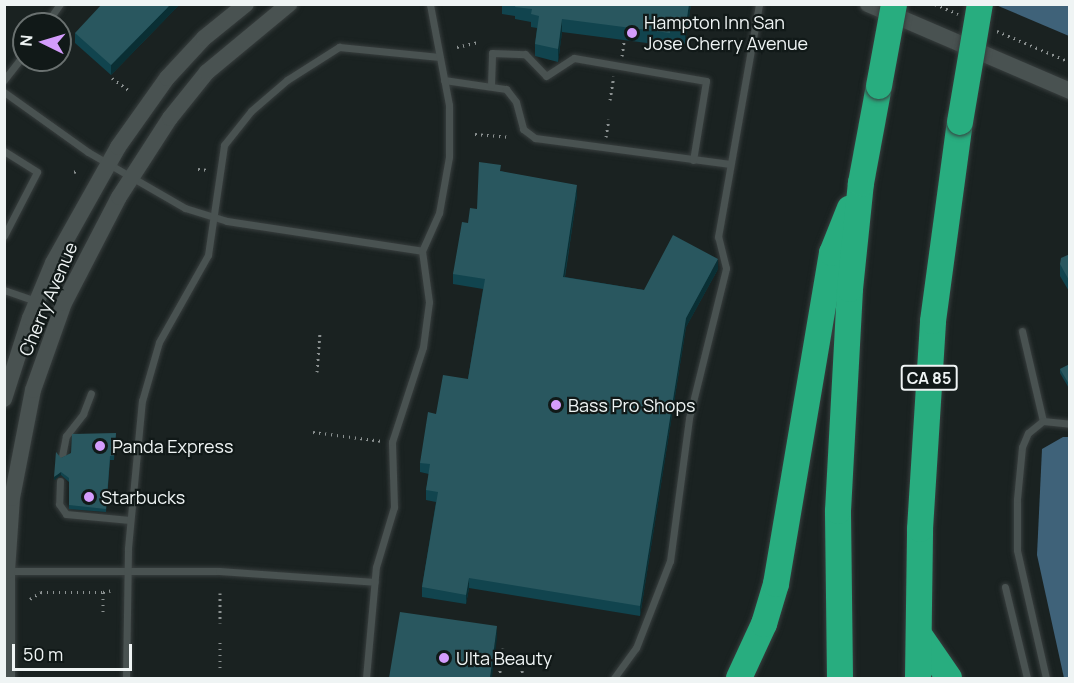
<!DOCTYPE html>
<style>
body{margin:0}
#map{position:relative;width:1074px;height:683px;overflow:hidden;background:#1a2221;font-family:Manrope,sans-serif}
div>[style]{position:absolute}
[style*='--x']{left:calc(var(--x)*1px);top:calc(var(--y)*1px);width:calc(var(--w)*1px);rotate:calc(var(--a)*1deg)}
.water>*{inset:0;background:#3f6279}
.path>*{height:3px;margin-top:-1.5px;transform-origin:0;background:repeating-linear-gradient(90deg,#8b9191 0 1.5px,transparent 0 6px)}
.roads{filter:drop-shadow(0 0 2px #383e3e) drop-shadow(0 0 2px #383e3e)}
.service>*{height:7px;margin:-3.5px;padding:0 3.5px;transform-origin:3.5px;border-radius:3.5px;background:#495251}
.tertiary>*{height:16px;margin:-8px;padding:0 8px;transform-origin:8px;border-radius:8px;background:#495251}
.motorway>*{height:26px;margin:-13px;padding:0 13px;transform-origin:13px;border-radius:13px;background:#28ad7f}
.bridges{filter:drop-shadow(0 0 2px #383e3e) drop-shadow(0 0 2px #383e3e)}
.motorway-bridge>*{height:26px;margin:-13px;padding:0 13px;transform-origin:13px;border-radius:13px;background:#28ad7f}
.wall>*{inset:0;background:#11444e}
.shaded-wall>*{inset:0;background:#0a2f34}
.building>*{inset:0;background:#29575f}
.dots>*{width:16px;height:16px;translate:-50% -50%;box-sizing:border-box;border:3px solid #111918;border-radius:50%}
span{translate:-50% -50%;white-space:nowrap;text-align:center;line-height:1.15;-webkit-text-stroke:4.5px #111918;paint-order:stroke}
.shield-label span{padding:2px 4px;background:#111918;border:2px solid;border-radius:4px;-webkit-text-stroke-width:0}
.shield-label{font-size:16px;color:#eff4f4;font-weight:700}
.poi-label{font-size:18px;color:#eff4f4}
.left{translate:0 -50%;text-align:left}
.street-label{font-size:18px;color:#eff4f4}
.frame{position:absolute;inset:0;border:6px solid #eff4f4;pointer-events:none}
.north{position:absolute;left:12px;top:12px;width:60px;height:60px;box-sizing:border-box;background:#111918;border:2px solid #6a7170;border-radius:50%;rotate:275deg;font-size:16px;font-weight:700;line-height:24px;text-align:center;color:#eff4f4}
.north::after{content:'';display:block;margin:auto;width:21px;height:27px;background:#d49cfc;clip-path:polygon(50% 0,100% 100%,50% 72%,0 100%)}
.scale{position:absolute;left:12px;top:644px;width:120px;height:27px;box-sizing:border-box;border:3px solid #eff4f4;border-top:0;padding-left:8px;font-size:18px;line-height:21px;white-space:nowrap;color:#eff4f4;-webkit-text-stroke:4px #111918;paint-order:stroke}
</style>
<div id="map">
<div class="water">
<div style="clip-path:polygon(996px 5px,1069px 5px,1069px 36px)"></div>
<div style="clip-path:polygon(1063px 437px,1070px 437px,1069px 678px,1064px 678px,1037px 555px,1042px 449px)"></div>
</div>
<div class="path">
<div style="--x:935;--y:4;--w:25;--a:23"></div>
<div style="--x:997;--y:31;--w:79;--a:23"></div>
<div style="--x:457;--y:47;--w:22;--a:-13"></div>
<div style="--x:622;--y:56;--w:14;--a:-82"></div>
<div style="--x:112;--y:78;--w:22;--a:36"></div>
<div style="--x:610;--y:100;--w:24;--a:-81"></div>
<div style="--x:475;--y:134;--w:36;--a:5"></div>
<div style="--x:606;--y:137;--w:18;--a:-81"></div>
<div style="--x:198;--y:169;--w:11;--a:5"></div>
<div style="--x:74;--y:172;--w:5;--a:-22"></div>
<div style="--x:317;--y:372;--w:40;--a:-85.7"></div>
<div style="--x:313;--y:432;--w:70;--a:7.4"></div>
<div style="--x:103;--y:592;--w:10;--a:-11"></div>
<div style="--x:220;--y:593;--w:30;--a:90"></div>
<div style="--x:30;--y:599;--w:13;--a:-32"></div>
<div style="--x:41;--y:592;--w:62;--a:0"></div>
<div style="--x:103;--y:592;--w:22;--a:90"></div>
<div style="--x:220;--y:642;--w:26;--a:90"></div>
<div style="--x:335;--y:678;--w:2;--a:-90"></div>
<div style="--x:499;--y:678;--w:30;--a:-82"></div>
<div style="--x:521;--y:678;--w:12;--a:-81"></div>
</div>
<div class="roads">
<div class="service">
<div style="--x:46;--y:24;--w:24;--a:-55"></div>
<div style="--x:4;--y:80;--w:33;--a:-52"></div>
<div style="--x:444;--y:80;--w:63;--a:8.3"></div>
<div style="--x:506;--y:89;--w:16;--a:52"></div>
<div style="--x:516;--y:102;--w:28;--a:75"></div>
<div style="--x:523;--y:129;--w:15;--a:37"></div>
<div style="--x:535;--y:138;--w:197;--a:7.6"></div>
<div style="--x:491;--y:85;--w:32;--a:-88"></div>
<div style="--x:492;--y:53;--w:33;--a:2"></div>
<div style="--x:525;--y:54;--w:30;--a:46"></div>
<div style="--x:546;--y:76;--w:33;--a:-33"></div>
<div style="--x:574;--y:58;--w:134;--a:9.9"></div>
<div style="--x:706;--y:81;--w:80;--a:99.3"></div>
<div style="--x:4;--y:92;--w:103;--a:35.5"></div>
<div style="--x:88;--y:152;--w:112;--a:30"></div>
<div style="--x:185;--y:208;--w:44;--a:17.2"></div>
<div style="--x:227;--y:221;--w:197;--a:8.7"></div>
<div style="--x:4;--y:151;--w:39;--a:32"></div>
<div style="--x:37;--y:172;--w:72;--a:117.3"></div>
<div style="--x:4;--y:290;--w:34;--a:19"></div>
<div style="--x:1022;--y:331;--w:92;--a:76.9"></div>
<div style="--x:62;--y:456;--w:20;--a:-79"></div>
<div style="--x:66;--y:436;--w:28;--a:-52"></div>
<div style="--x:83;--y:414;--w:22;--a:-69"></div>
<div style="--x:60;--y:481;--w:23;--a:92"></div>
<div style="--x:59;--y:504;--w:12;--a:55"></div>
<div style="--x:66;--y:514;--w:64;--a:5.4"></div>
<div style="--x:6;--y:571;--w:213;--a:0"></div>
<div style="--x:219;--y:571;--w:156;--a:4"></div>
<div style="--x:1005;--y:587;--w:94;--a:76.4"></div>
<div style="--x:126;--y:678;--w:130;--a:-89.1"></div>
<div style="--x:128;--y:548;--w:148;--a:-84.6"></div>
<div style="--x:142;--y:401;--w:61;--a:-73.9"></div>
<div style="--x:159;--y:342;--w:100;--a:-60.6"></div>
<div style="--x:208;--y:255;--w:111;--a:-81.7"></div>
<div style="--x:224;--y:145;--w:43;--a:-51.5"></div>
<div style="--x:251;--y:111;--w:48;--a:-40.7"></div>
<div style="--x:287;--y:80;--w:62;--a:-32.4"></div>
<div style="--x:339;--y:47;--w:101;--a:5.7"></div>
<div style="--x:366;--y:678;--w:111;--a:-84.9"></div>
<div style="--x:376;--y:567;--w:63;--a:-73.3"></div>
<div style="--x:394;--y:507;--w:65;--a:-91.8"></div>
<div style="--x:392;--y:442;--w:100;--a:-71.9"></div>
<div style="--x:423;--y:347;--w:45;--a:-82.4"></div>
<div style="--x:429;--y:302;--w:51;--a:-97.8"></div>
<div style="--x:422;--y:251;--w:42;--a:-65.9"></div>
<div style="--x:439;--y:213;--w:57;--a:-79.9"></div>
<div style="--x:449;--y:157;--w:52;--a:-90"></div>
<div style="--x:449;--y:105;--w:103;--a:-100.7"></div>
<div style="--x:614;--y:678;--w:37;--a:-54"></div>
<div style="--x:636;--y:648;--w:93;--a:-68.7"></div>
<div style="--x:670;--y:561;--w:144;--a:-82.4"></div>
<div style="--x:689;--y:418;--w:154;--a:-76.1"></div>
<div style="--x:726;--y:268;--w:32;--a:-104"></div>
<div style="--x:718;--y:237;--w:237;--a:-80"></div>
<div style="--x:1046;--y:678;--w:131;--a:-102.8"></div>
<div style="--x:1017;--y:550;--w:51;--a:-90"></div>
<div style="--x:1017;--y:499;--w:52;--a:-84.5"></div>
<div style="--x:1022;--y:447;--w:15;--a:-67"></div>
<div style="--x:1028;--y:433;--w:19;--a:-39"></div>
<div style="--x:1043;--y:421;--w:27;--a:6"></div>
</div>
<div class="tertiary">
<div style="--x:868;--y:4;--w:220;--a:23.3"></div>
<div style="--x:4;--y:399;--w:85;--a:-72.2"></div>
<div style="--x:30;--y:318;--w:60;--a:-67.3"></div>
<div style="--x:53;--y:263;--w:133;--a:-60.7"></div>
<div style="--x:118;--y:147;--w:85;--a:-54.6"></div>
<div style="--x:167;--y:78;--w:54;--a:-47.2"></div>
<div style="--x:204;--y:38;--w:54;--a:-39"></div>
<div style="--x:7;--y:678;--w:107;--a:-90"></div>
<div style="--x:7;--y:571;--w:73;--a:-86.1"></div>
<div style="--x:12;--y:498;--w:110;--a:-79"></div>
<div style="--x:33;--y:390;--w:92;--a:-70.4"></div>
<div style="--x:64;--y:303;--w:119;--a:-62.6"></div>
<div style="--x:119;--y:197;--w:94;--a:-57.2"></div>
<div style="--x:170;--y:118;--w:59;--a:-51.2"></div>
<div style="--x:207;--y:72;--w:107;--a:-39.7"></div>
</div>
<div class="motorway">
<div style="--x:920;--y:636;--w:51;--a:55.4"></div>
<div style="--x:739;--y:678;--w:60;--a:-65.2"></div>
<div style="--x:764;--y:624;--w:42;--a:-73.3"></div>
<div style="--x:776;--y:584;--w:336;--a:-80.4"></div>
<div style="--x:832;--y:253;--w:48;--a:-68.2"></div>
<div style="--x:840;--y:678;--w:167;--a:-90.7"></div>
<div style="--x:838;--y:511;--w:222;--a:-86.9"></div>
<div style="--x:850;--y:289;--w:107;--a:-84.1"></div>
<div style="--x:861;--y:183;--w:99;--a:-79.5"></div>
<div style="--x:918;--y:678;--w:149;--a:-89.2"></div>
<div style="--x:920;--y:529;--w:208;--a:-86.4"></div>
<div style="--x:933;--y:321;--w:201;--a:-82.3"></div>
</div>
</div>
<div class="bridges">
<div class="motorway-bridge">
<div style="--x:879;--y:86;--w:83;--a:-79.6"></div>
<div style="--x:960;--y:122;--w:120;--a:-80.4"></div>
</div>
</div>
<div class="wall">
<div style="clip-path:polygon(180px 4px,111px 75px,75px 43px,75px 33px)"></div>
<div style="clip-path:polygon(502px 4px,691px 4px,685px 44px,670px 41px,670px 46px,562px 32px,558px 62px,535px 56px,535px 44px,537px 28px,531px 27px,531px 22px,515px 19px,515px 16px,502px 14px)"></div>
<div style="clip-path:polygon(501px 171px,577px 195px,565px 277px,644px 290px,718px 269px,686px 327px,640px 616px,469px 588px,466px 604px,422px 597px,422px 587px,436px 502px,426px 500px,426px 490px,429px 474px,420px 472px,420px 463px,436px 414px,468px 379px,483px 289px,453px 284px,453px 274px,468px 223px)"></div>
<div style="clip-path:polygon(1070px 254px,1070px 293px,1060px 276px,1060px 264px)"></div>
<div style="clip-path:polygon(1070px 364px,1070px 390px,1060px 373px,1060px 369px)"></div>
<div style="clip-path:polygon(116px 433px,114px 460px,110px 460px,106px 512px,69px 509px,69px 482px,61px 475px,54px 480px,61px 458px)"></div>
</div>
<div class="shaded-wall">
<div style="clip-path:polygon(171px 4px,180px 4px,111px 75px,111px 65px)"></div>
<div style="clip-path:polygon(689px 4px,691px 4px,685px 44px,685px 31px)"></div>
<div style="clip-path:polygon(562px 19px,562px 32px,558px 62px,558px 49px)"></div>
<div style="clip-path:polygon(577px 185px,577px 195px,563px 287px,563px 277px)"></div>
<div style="clip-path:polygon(718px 259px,718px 269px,686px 327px,640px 616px,640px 606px,686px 318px)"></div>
<div style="clip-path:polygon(61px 472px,61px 475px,54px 480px,54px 477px)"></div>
<div style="clip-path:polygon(469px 578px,469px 588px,466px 604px,466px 595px)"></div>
<div style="clip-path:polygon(497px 626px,497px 638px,492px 678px,490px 678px)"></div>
</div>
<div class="building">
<div style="clip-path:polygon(102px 4px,171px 4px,111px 65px,75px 33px)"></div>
<div style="clip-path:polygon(516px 4px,689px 4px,685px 31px,670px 29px,670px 33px,562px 19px,558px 49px,535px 44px,539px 16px,531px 14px,532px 9px,515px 7px)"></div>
<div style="clip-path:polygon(479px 162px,501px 165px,500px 171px,577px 185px,563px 277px,644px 290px,673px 235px,718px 259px,686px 318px,640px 606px,469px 578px,466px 595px,422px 587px,438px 492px,426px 490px,430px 464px,420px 463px,428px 412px,436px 414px,443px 375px,468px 379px,485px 279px,453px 274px,462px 222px,468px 223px,470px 208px,477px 209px)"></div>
<div style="clip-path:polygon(1070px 254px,1070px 282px,1060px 264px,1061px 258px)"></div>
<div style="clip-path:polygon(1070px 364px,1070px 386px,1060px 369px)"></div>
<div style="clip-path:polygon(116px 433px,114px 456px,110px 456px,106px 509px,69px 505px,69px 478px,61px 472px,54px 477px,56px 452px,61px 458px,71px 453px,72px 434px)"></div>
<div style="clip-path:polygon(400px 612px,497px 626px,490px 678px,389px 678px)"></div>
</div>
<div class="dots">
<div style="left:632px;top:33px;background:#d49cfc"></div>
<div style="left:556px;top:405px;background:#d49cfc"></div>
<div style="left:100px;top:446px;background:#d49cfc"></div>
<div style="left:89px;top:497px;background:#d49cfc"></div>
<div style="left:444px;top:658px;background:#d49cfc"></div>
</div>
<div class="shield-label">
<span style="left:929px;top:378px">CA 85</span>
</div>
<div class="poi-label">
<span class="left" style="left:644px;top:33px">Hampton Inn San<br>Jose Cherry Avenue</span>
<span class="left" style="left:568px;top:405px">Bass Pro Shops</span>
<span class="left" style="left:112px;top:446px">Panda Express</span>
<span class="left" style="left:101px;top:497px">Starbucks</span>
<span class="left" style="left:456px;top:658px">Ulta Beauty</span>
</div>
<div class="street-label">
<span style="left:48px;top:299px;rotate:-67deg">Cherry Avenue</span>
</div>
<div class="frame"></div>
<div class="north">N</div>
<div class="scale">50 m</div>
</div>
